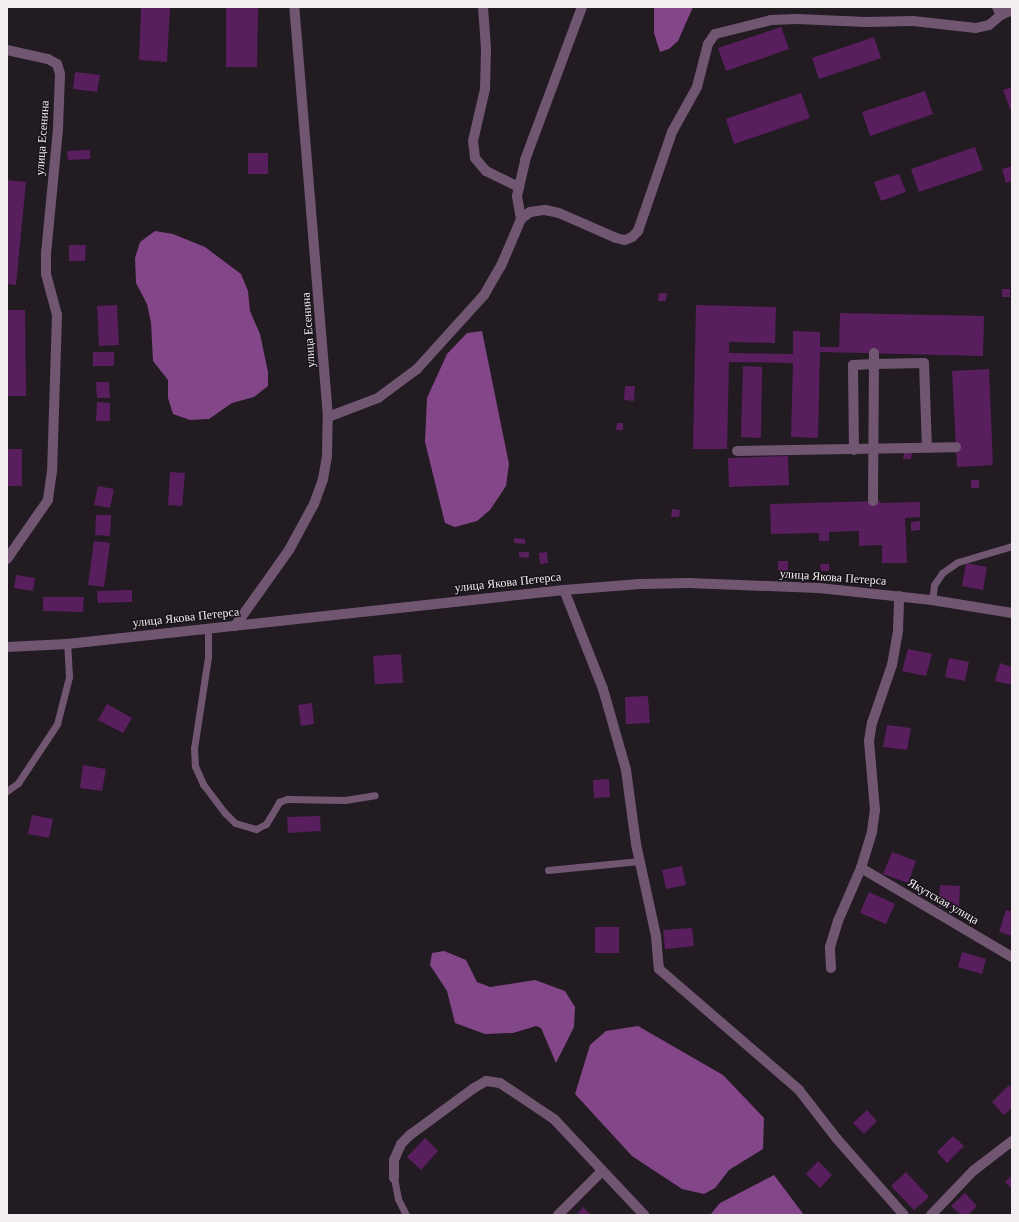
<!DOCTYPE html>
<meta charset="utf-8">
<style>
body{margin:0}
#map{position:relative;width:1019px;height:1222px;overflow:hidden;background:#221b22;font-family:Georgia,serif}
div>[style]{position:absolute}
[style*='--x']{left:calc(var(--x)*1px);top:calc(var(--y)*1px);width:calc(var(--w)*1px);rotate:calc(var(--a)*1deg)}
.water>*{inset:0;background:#834688}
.building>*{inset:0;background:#591e5e}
.lane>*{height:7px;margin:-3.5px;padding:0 3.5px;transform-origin:3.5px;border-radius:3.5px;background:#715672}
.street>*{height:10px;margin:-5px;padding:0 5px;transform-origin:5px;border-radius:5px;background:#715672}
span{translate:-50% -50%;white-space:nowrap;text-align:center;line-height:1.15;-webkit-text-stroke:3px #181219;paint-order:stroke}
.street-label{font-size:12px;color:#f2eef2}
.frame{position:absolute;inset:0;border:8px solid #f2eef2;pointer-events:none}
</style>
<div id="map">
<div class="water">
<div style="clip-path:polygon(654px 7px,693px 7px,678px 41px,669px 49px,660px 52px,654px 33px)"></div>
<div style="clip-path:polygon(155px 231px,173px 234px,205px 247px,241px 274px,248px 291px,250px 311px,260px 334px,268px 372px,268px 386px,254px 397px,232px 403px,209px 419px,190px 420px,173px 414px,168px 398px,168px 380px,153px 361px,151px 323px,147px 304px,136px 283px,135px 258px,140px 242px)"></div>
<div style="clip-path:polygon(482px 331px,509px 464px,506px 486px,490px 510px,477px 521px,455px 527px,445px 523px,425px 442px,427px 398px,447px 354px,467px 333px)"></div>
<div style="clip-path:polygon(444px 951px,466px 960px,477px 982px,490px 987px,535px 980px,565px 991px,575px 1007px,574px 1027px,556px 1063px,541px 1028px,536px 1026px,513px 1033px,485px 1034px,455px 1023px,447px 991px,430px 965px,432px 953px)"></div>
<div style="clip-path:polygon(638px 1026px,723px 1075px,764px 1118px,763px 1149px,729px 1170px,715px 1188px,704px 1194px,682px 1189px,632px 1156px,575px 1094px,590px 1045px,606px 1031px)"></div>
<div style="clip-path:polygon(774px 1175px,804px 1215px,710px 1215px,720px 1203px)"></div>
</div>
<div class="building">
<div style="clip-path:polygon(141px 7px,170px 7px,167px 62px,139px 60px)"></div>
<div style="clip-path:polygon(226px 7px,258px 7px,257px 67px,226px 67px)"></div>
<div style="clip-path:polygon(781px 27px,789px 49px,726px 71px,718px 48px)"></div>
<div style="clip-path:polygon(874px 37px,881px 58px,819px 79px,812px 58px)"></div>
<div style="clip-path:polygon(75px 72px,100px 75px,97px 92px,73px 89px)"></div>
<div style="clip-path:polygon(1012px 87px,1012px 114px,1003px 90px)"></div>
<div style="clip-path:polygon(925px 91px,933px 114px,870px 136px,862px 112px)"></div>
<div style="clip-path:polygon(801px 93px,810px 118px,734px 144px,726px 119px)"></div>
<div style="clip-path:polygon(975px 147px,983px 170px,919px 192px,911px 169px)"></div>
<div style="clip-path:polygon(90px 150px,90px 159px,68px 160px,67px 151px)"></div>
<div style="clip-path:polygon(248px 153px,268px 153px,268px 174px,248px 174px)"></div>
<div style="clip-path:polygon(1012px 166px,1012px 181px,1006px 183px,1002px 169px)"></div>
<div style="clip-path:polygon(899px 174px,906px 192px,881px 201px,874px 182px)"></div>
<div style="clip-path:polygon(7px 180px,26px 182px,16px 285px,7px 284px)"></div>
<div style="clip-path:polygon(69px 245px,86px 245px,85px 261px,69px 261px)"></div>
<div style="clip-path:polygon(1002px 289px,1010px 289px,1010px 297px,1002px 297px)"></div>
<div style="clip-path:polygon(659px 293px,667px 293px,666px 301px,658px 301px)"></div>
<div style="clip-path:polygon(117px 305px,119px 345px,99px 346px,97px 306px)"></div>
<div style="clip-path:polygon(696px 305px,776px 307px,775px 343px,729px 342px,729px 353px,793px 354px,793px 331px,820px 332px,820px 347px,839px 347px,840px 313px,984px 316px,983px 356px,820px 352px,818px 438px,791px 437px,793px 363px,729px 362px,727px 449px,693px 449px)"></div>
<div style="clip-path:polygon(7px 310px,25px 310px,26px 396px,7px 396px)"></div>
<div style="clip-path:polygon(93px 352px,114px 352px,114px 366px,93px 366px)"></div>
<div style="clip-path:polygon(743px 366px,762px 367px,761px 438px,741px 437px)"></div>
<div style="clip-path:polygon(989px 369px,993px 465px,957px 467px,952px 371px)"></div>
<div style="clip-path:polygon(96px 382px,109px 382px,110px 398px,97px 398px)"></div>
<div style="clip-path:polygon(625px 386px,635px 386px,634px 401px,624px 400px)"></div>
<div style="clip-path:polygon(97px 402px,110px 403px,110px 421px,96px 421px)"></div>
<div style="clip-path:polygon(617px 423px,623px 423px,623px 430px,616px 430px)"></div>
<div style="clip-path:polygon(7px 449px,22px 449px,22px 486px,7px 486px)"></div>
<div style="clip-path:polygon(904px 451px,912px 452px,911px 459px,903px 459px)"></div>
<div style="clip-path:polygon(788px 456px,789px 485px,729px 487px,728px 458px)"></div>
<div style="clip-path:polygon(170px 472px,185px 473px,182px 506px,168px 505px)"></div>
<div style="clip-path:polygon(971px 480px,979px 480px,979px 488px,971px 488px)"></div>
<div style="clip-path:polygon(98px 486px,114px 489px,110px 508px,94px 505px)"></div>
<div style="clip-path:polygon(880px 501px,881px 503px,920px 502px,920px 517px,905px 518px,907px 563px,882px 563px,882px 545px,859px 546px,859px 531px,829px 532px,829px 541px,819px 541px,819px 533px,771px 534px,770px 504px)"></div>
<div style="clip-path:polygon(672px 509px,680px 510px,679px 517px,671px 517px)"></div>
<div style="clip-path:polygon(96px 515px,111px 515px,110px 536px,95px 535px)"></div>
<div style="clip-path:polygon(920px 521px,920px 530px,911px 531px,911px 522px)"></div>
<div style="clip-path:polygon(514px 538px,525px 539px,525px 544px,514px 543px)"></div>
<div style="clip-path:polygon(94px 541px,110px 543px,104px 587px,88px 585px)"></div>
<div style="clip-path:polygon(519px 552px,529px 552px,529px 558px,519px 557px)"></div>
<div style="clip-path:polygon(547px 552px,548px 563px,540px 564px,539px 553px)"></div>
<div style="clip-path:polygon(778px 561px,788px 561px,788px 571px,778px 571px)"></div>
<div style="clip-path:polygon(966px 563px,987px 567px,983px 590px,962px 586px)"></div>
<div style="clip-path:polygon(820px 564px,829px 564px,829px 571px,821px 571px)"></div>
<div style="clip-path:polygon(16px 575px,35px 578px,33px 591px,14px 588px)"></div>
<div style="clip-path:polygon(132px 590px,132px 602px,98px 603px,97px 591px)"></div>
<div style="clip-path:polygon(43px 597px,84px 597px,83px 612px,43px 611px)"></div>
<div style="clip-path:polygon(908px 649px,932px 654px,926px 676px,902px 671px)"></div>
<div style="clip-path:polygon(401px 654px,403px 683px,375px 684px,373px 656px)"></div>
<div style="clip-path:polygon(949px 658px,969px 662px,965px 681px,945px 677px)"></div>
<div style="clip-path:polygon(1000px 663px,1012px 667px,1012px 685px,995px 681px)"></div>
<div style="clip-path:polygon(648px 696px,650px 723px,626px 724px,625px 697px)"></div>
<div style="clip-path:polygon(312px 703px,314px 724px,301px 726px,298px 705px)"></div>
<div style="clip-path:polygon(107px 704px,132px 718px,123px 733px,98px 720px)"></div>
<div style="clip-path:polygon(887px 725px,911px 728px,907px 750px,883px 747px)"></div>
<div style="clip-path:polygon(83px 765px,106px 769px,102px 791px,80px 788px)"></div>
<div style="clip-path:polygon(609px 779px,610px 797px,594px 798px,593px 780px)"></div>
<div style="clip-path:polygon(32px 815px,53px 819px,49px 838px,28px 834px)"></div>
<div style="clip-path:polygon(320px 816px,321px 831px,288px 833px,287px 817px)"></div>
<div style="clip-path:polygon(892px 852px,916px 861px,908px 883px,883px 874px)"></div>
<div style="clip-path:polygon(682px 866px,686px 885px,666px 889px,662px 870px)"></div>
<div style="clip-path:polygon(940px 885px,960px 886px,959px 908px,939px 907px)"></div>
<div style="clip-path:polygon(869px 892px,895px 904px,886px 924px,860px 913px)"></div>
<div style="clip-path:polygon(1006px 910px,1012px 912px,1012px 936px,999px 932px)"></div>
<div style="clip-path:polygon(595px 927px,619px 927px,619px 953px,595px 953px)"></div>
<div style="clip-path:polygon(692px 928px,694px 946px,665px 949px,663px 930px)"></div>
<div style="clip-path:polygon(962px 952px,986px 959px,982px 974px,958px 967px)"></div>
<div style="clip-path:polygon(1009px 1085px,1012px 1088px,1012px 1108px,1004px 1115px,992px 1102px)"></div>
<div style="clip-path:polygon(867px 1110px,877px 1121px,864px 1134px,853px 1123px)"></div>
<div style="clip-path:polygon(953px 1136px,964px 1146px,947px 1163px,937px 1152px)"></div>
<div style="clip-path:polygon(425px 1138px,438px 1151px,421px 1170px,407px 1157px)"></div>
<div style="clip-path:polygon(818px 1161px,832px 1175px,820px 1188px,806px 1174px)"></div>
<div style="clip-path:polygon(906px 1172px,929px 1197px,914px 1210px,891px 1186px)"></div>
<div style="clip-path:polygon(1012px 1175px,1012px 1189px,1005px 1182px)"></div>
<div style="clip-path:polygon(965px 1193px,977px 1206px,968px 1215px,961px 1215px,951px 1206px)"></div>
<div style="clip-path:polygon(583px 1207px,591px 1215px,576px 1215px)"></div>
</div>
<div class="lane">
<div style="--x:932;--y:600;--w:15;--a:-82"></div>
<div style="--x:934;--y:585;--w:14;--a:-56"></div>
<div style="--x:942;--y:573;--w:19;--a:-35"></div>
<div style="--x:958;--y:562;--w:56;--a:-16.5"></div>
<div style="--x:208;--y:629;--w:28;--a:90"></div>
<div style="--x:208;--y:657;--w:92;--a:98.7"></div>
<div style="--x:194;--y:748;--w:18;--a:87"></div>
<div style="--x:195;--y:766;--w:20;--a:66"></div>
<div style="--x:203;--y:784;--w:36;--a:53"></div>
<div style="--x:225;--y:813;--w:14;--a:45"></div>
<div style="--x:235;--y:823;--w:22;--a:16"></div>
<div style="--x:256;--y:829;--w:11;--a:-27"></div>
<div style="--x:266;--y:824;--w:26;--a:-59"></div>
<div style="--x:279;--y:802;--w:9;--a:-21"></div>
<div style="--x:287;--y:799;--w:58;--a:1"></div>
<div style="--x:345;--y:800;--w:30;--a:-9"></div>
<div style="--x:7;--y:791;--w:14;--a:-36"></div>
<div style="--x:18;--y:783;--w:71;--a:-56.5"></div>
<div style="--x:57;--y:724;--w:49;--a:-75.7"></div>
<div style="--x:69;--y:677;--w:33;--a:-93"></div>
<div style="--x:548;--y:870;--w:92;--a:-5.6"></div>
<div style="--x:394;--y:1178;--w:21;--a:79"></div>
<div style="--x:398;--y:1199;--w:18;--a:63"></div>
</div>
<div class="street">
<div style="--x:483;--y:7;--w:42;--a:85.9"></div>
<div style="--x:486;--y:49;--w:40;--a:91.4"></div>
<div style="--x:485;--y:89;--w:53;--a:103"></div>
<div style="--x:473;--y:141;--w:17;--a:83"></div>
<div style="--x:475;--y:158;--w:17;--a:50"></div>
<div style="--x:486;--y:171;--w:37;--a:26"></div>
<div style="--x:997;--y:7;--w:9;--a:63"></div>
<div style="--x:1001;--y:15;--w:12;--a:-24"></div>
<div style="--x:7;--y:50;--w:42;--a:12.4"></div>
<div style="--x:48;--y:59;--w:10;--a:29"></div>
<div style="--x:57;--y:64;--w:10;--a:73"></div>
<div style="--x:60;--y:74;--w:55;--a:92.1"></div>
<div style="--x:58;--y:129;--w:125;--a:95.5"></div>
<div style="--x:46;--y:253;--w:21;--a:90"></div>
<div style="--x:46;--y:274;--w:42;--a:75"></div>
<div style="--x:57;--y:315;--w:156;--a:91.8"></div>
<div style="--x:52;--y:471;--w:29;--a:98"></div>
<div style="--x:48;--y:500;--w:72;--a:124.8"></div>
<div style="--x:521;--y:219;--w:23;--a:-100"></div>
<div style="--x:517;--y:196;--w:37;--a:-77"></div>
<div style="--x:525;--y:160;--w:163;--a:-69.6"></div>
<div style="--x:328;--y:417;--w:53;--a:-20.8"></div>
<div style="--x:378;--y:398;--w:49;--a:-36.6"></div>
<div style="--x:417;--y:369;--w:100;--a:-47.8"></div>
<div style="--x:484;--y:295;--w:34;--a:-60"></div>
<div style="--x:501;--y:266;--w:51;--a:-66.9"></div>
<div style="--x:521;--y:219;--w:11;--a:-38"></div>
<div style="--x:530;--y:212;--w:15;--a:-8"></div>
<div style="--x:545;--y:210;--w:14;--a:12"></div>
<div style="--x:559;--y:213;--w:62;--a:23.7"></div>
<div style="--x:616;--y:238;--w:9;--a:13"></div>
<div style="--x:625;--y:240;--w:8;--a:-23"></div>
<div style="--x:632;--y:237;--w:8;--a:-45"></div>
<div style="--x:638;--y:231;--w:105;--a:-71"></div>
<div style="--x:672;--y:132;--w:51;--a:-60.9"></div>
<div style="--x:697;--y:87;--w:44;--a:-75.7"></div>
<div style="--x:708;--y:44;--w:12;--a:-55"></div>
<div style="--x:715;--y:34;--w:58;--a:-14"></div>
<div style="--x:771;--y:20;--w:26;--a:-2"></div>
<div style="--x:797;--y:19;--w:69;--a:2.5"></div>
<div style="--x:866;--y:22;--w:47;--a:-1.2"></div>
<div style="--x:913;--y:21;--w:63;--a:6.3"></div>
<div style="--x:976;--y:28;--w:13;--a:-13"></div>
<div style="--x:989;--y:25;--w:16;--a:-40"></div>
<div style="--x:854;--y:450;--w:85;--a:-90.7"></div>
<div style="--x:853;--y:365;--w:21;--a:-3"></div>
<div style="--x:874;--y:364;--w:50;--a:-1.1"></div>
<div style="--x:924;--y:363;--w:85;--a:88"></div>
<div style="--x:737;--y:451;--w:219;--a:-1"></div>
<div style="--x:873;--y:501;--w:148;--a:-89.6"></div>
<div style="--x:564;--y:590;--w:106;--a:68.5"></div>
<div style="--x:603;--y:689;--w:84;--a:74.1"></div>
<div style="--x:626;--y:770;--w:75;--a:82.3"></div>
<div style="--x:636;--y:844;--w:94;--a:77.7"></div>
<div style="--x:656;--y:936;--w:33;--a:85"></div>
<div style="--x:659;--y:969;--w:185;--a:40.8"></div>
<div style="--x:799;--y:1090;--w:62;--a:52.2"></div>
<div style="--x:837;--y:1139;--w:101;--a:48.6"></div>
<div style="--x:235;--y:626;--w:93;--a:-54.6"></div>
<div style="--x:289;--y:550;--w:52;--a:-61.5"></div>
<div style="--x:314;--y:504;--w:27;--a:-70"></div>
<div style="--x:323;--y:479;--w:23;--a:-80"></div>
<div style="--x:327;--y:456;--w:39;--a:-89"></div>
<div style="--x:328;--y:417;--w:411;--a:-94.7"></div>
<div style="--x:7;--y:647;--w:60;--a:-2.9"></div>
<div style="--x:67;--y:644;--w:500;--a:-6.2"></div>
<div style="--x:564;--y:590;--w:76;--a:-4.5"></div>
<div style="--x:640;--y:584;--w:49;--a:-1.2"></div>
<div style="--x:689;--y:583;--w:130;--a:2.2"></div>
<div style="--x:819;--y:588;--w:114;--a:6.1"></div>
<div style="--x:932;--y:600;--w:81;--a:9.2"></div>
<div style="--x:861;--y:868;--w:175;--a:30.5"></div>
<div style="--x:831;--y:968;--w:21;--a:-93"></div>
<div style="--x:830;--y:947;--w:27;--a:-73"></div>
<div style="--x:838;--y:921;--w:58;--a:-66.5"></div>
<div style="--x:861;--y:868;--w:39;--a:-73"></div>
<div style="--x:872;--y:831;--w:21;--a:-82"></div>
<div style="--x:875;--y:810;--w:69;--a:-95"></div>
<div style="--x:869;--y:741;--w:18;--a:-81"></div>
<div style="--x:872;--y:723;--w:61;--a:-71"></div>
<div style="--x:892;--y:665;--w:36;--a:-80"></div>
<div style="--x:898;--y:630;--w:34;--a:-88"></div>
<div style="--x:394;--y:1178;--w:18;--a:-90"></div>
<div style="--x:394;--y:1160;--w:17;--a:-66"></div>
<div style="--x:401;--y:1144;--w:13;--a:-45"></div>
<div style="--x:410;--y:1135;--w:79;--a:-36.3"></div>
<div style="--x:474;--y:1088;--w:14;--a:-30"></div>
<div style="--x:486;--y:1081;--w:14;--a:8"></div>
<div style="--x:500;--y:1083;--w:65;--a:33.7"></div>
<div style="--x:554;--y:1119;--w:132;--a:46.8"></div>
<div style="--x:558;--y:1215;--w:61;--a:-45"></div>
<div style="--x:931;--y:1215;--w:61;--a:-46.3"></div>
<div style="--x:973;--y:1171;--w:49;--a:-37.6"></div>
</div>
<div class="street-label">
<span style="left:43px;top:138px;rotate:-86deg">улица Есенина</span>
<span style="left:309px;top:330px;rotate:-94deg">улица Есенина</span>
<span style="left:833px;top:578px;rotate:4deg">улица Якова Петерса</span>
<span style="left:508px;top:583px;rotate:-6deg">улица Якова Петерса</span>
<span style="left:186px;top:618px;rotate:-6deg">улица Якова Петерса</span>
<span style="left:943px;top:902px;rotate:30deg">Якутская улица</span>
</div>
<div class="frame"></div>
</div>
